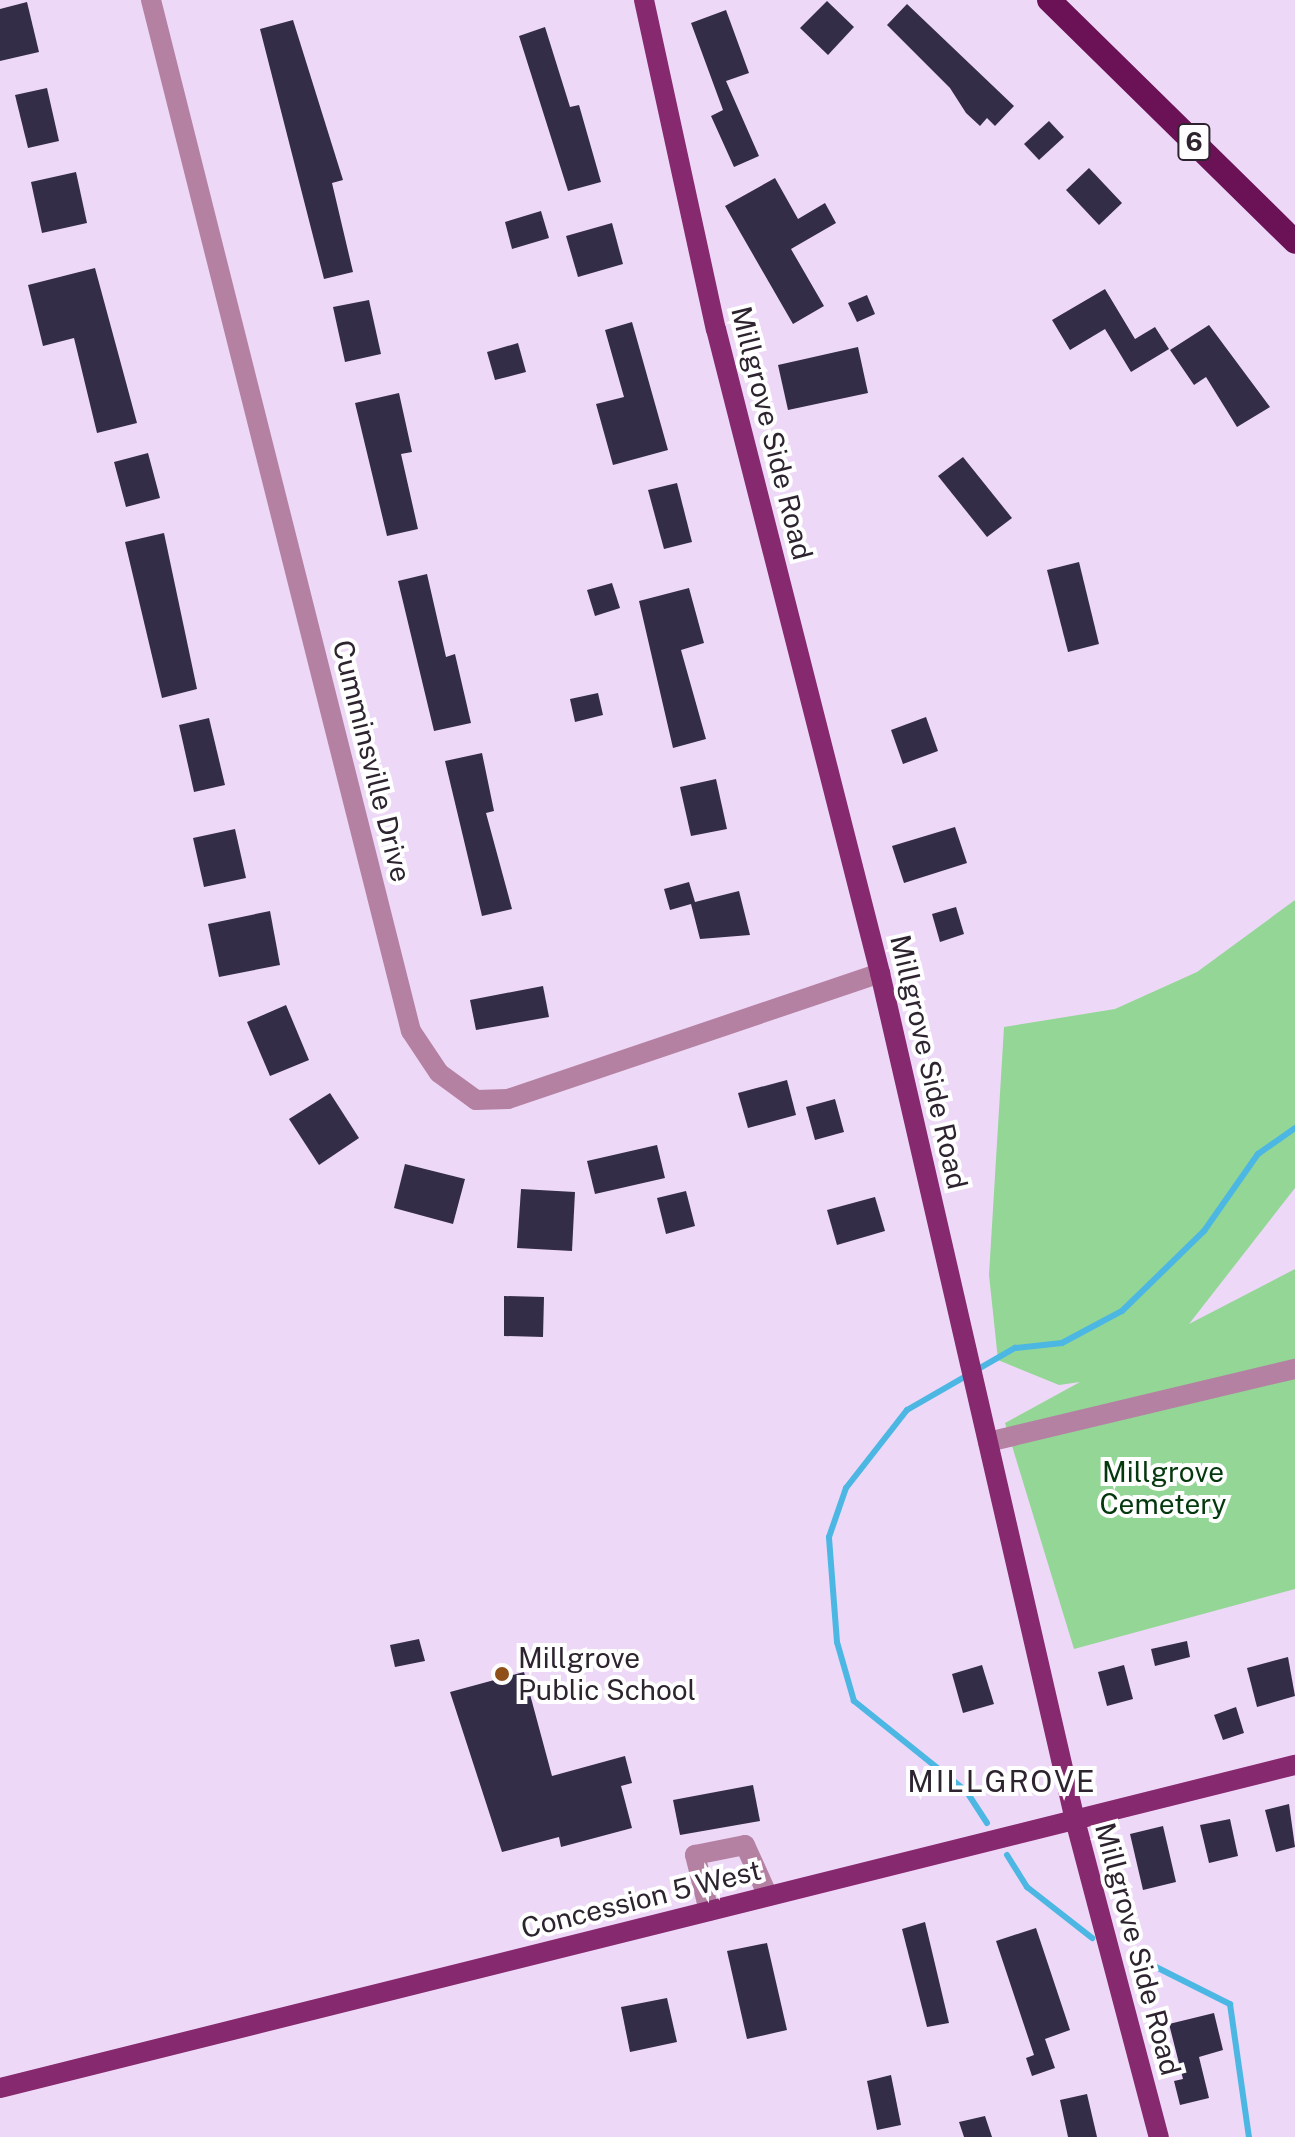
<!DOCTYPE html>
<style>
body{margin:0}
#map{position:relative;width:1295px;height:2137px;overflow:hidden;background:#eed8f7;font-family:"Public Sans",sans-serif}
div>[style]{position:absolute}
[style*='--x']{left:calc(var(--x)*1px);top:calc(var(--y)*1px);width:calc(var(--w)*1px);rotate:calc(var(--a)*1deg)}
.green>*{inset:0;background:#93d696}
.stream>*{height:6px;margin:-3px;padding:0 3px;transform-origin:3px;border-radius:3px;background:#4db7e4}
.building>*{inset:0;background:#342d48}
.minor>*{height:20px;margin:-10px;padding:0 10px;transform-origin:10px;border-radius:10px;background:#b581a3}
.major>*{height:20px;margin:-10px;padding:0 10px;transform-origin:10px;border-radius:10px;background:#87296e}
.highway>*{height:24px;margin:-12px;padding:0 12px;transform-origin:12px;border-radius:12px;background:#6a1255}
.dots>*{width:22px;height:22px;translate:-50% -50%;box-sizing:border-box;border:4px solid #fff;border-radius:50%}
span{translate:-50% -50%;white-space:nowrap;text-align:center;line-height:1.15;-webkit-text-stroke:8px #fff;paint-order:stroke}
.shield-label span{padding:2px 6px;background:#fff;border:2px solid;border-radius:6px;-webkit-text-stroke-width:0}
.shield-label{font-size:26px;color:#2d2430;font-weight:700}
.street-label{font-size:28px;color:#2d2430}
.park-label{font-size:28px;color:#04380d}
.poi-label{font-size:28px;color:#2d2430}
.left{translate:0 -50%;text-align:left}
.neighbourhood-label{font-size:30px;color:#2d2430;letter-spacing:2px}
</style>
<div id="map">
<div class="green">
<div style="clip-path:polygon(1295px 900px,1295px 1188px,1189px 1324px,1295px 1269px,1295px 1589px,1074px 1649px,1005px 1423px,1080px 1382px,1059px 1385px,998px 1360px,989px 1275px,1004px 1027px,1115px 1009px,1197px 972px)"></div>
</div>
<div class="stream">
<div style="--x:987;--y:1823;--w:38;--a:-123"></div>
<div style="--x:966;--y:1791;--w:144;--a:-141.2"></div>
<div style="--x:854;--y:1701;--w:61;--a:-106.1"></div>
<div style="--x:837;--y:1642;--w:105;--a:-94.4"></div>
<div style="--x:829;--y:1537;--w:52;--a:-70.9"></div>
<div style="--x:846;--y:1488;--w:99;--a:-52"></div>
<div style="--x:907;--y:1410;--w:125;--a:-29.9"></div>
<div style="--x:1015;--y:1348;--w:47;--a:-6.1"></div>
<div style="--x:1062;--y:1343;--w:68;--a:-28.1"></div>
<div style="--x:1122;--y:1311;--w:115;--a:-44.3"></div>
<div style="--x:1204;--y:1231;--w:94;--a:-55"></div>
<div style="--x:1258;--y:1154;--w:45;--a:-35.1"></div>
<div style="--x:1007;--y:1855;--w:38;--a:58"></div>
<div style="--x:1027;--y:1887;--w:83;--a:38.1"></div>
<div style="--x:1148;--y:1963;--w:92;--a:26.6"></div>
<div style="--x:1230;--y:2004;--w:134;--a:81.9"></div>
</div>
<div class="building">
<div style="clip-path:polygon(827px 1px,854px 27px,828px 55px,800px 28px)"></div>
<div style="clip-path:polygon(27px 2px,39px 52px,0 61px,0 9px)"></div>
<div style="clip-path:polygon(907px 4px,1014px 106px,995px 126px,987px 118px,980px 126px,966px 113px,950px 88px,887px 25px)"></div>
<div style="clip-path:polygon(726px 10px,749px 73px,726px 81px,759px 156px,734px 167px,711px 116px,723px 110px,691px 23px)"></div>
<div style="clip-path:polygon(293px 20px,343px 180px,332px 183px,353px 272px,324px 279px,260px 29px)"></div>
<div style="clip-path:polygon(545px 27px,570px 107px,579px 105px,601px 182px,568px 191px,519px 36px)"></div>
<div style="clip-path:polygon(47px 88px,59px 141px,28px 148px,15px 95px)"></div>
<div style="clip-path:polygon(1049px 121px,1064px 137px,1039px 160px,1024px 144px)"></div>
<div style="clip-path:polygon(1089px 168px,1122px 203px,1099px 225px,1066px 190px)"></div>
<div style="clip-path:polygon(76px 172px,87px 223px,42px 233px,31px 182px)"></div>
<div style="clip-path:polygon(775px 178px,798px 219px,825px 203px,836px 223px,791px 249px,824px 306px,793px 324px,725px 206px)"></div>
<div style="clip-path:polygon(541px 211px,549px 238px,512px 249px,505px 222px)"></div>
<div style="clip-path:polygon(612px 223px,623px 264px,578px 277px,566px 236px)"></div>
<div style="clip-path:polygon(95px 268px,137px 423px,97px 433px,74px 338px,43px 346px,28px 285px)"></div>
<div style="clip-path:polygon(1105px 289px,1135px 339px,1155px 327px,1169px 349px,1131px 372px,1105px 329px,1070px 350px,1052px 320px)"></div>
<div style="clip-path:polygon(867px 295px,875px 314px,857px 322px,848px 303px)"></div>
<div style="clip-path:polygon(369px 300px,381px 354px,345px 362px,333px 307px)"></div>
<div style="clip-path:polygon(632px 322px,668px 450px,613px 465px,596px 404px,624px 397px,605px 330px)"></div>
<div style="clip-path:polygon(1209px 325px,1270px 407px,1237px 427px,1206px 377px,1194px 385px,1170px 350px)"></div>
<div style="clip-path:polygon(518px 343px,526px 372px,495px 380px,487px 352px)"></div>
<div style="clip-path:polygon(858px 347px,868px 393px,788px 410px,778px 365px)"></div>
<div style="clip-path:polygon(399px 393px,412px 452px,401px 454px,418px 529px,387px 536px,355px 403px)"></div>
<div style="clip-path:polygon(148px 453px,160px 498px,126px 507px,114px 462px)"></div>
<div style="clip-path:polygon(963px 457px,1012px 518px,987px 537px,938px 476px)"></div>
<div style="clip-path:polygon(677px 483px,692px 542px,664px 549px,648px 490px)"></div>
<div style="clip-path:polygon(164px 533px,197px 689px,162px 698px,125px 542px)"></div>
<div style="clip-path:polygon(1079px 562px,1099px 644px,1068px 652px,1047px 570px)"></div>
<div style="clip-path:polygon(427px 574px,446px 657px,455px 654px,471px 723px,434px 731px,398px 581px)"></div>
<div style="clip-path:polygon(612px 583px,620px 608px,595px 616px,587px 590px)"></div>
<div style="clip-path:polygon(689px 588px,704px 643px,681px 650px,706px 739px,673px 748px,639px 601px)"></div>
<div style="clip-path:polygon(598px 693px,603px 715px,575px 722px,570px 699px)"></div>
<div style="clip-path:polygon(926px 717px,938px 751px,903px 764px,891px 730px)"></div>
<div style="clip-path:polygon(209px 718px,225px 785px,194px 792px,179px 725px)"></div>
<div style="clip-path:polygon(482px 753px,494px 811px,486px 813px,512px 909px,482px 916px,445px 761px)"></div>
<div style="clip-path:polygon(716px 779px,727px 829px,691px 836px,680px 787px)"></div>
<div style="clip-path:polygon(955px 827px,967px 863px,904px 883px,892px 846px)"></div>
<div style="clip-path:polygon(235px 829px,246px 878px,204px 887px,193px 838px)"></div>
<div style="clip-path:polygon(689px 882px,695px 902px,739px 891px,750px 935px,700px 939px,691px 904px,670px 910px,664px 889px)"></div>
<div style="clip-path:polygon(956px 907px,964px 934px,940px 942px,932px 914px)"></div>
<div style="clip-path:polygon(270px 911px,280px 965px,219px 977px,208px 924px)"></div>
<div style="clip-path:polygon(543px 986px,549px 1017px,476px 1030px,470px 1000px)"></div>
<div style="clip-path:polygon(286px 1005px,309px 1060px,270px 1076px,247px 1022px)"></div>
<div style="clip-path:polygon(787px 1080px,796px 1115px,748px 1128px,738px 1093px)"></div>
<div style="clip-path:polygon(330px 1093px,359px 1138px,319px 1165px,289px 1119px)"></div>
<div style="clip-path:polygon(835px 1099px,844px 1132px,815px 1140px,806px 1107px)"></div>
<div style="clip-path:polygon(657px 1145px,665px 1178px,595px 1194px,587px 1161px)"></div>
<div style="clip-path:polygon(405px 1164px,465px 1179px,453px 1224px,394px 1208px)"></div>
<div style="clip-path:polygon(521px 1189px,575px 1192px,572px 1251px,517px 1248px)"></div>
<div style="clip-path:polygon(686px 1191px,695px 1226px,666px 1234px,657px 1198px)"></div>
<div style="clip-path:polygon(875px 1197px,885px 1231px,837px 1245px,827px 1210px)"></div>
<div style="clip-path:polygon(504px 1296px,544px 1297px,543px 1337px,504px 1336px)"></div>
<div style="clip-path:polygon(419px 1639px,425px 1661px,395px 1667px,390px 1645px)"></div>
<div style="clip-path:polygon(1187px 1641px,1190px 1657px,1155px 1666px,1151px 1649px)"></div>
<div style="clip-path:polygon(1288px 1657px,1295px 1696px,1257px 1707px,1247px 1668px)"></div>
<div style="clip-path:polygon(982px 1665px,994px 1704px,963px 1713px,952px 1674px)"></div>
<div style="clip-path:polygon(1124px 1665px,1133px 1699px,1107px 1706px,1098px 1672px)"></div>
<div style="clip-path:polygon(524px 1672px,552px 1776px,625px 1756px,632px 1783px,621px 1786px,632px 1828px,561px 1847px,559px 1837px,502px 1852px,450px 1692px)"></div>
<div style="clip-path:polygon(1236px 1707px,1244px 1733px,1223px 1740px,1214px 1715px)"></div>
<div style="clip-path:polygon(753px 1785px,760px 1821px,680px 1835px,673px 1800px)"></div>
<div style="clip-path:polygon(1289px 1804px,1295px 1847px,1276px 1852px,1265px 1810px)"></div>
<div style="clip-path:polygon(1230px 1819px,1238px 1856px,1209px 1863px,1200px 1825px)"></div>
<div style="clip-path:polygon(1163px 1826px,1176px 1882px,1143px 1890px,1130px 1834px)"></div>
<div style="clip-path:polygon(925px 1922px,949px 2023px,927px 2027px,902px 1929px)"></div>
<div style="clip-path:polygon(1036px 1928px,1070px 2030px,1045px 2039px,1055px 2068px,1032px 2076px,1026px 2058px,1034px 2055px,996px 1941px)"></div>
<div style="clip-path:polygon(767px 1943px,787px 2030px,747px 2039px,727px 1951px)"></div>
<div style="clip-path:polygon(667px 1998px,677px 2042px,630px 2052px,621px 2007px)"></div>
<div style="clip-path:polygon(1214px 2013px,1223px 2050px,1199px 2057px,1209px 2098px,1180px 2105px,1174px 2081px,1183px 2079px,1169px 2024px)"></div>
<div style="clip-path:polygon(891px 2075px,901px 2125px,877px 2130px,867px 2081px)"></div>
<div style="clip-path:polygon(1087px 2094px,1097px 2137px,1068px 2137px,1060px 2100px)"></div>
<div style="clip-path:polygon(985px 2116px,992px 2137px,964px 2137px,959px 2122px)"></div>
</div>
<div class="minor">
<div style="--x:151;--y:0;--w:1063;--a:75.85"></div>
<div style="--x:411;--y:1031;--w:50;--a:56.3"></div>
<div style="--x:439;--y:1073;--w:46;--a:36.1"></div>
<div style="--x:476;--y:1100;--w:32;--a:-2"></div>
<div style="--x:508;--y:1099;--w:393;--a:-18.7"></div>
<div style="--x:988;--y:1442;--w:316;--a:-13.4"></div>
<div style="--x:709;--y:1911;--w:58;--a:-104"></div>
<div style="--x:695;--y:1855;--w:51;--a:-11.3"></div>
<div style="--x:745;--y:1845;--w:56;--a:65.7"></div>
</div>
<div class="major">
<div style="--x:644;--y:0;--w:337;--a:77.7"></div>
<div style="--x:716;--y:329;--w:665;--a:75.71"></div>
<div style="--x:880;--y:973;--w:869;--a:77.04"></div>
<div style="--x:1075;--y:1820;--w:328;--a:75.2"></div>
<div style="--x:0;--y:2088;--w:1335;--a:-14.01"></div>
</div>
<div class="highway">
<div style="--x:1049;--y:0;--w:345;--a:44.5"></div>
</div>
<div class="dots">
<div style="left:502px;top:1674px;background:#8f4f19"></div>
</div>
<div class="shield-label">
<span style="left:1194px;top:142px">6</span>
</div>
<div class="street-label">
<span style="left:772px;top:433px;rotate:76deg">Millgrove Side Road</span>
<span style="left:372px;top:761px;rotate:76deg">Cumminsville Drive</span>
<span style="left:929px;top:1062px;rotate:77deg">Millgrove Side Road</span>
<span style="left:641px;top:1899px;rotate:-14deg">Concession 5 West</span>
<span style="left:1138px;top:1949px;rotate:75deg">Millgrove Side Road</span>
</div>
<div class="park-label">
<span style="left:1163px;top:1488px">Millgrove<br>Cemetery</span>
</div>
<div class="poi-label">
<span class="left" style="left:518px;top:1674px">Millgrove<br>Public School</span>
</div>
<div class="neighbourhood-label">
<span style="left:1002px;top:1781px">MILLGROVE</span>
</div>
</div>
